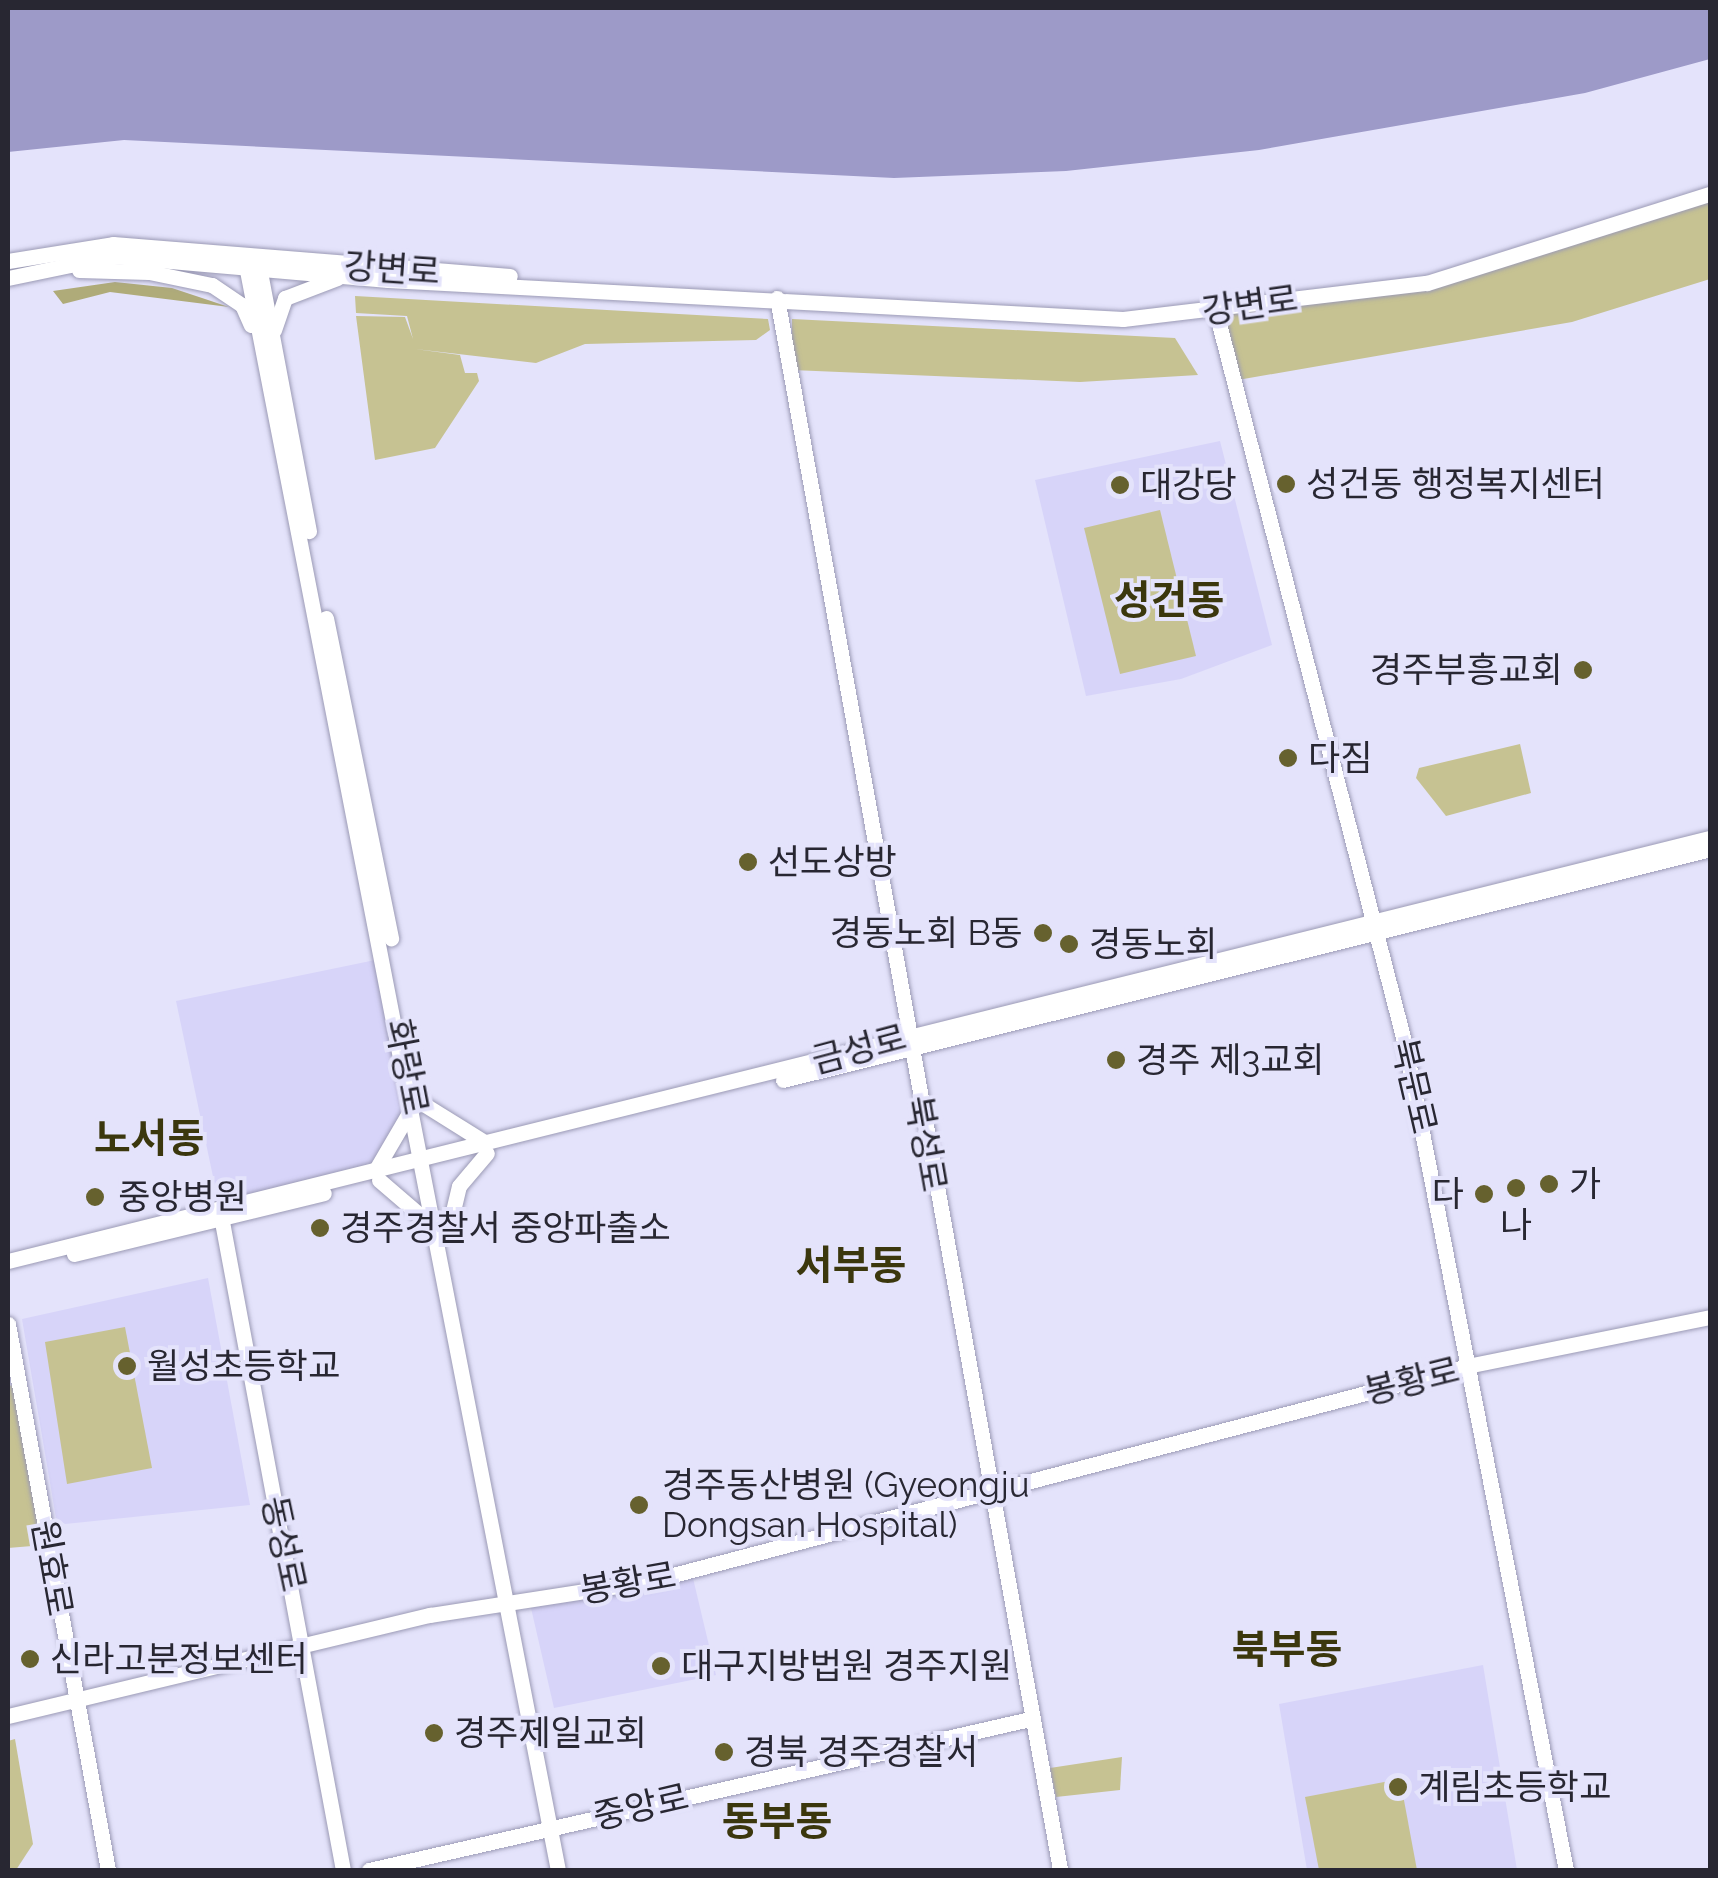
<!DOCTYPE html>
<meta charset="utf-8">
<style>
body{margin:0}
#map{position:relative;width:1718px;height:1878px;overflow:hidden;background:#e4e3fb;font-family:Raleway,"Noto Sans KR",sans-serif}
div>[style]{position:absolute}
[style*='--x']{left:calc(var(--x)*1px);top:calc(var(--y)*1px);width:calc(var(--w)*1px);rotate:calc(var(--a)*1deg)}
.built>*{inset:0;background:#d7d4f9}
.green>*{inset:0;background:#c6c292}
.forest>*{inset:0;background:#afab79}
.water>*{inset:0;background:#9d9ac8}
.roads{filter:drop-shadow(0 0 2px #9b9ab5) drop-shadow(0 0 2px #9b9ab5)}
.minor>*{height:15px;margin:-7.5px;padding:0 7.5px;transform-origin:7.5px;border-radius:7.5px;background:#fff}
.dots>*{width:28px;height:28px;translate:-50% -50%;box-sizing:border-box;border:5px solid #e4e3fb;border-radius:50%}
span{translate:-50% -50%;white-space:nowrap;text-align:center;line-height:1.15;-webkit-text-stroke:8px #e4e3fb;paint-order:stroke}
.street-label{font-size:35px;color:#282732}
.poi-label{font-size:35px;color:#282732}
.left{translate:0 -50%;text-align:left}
.right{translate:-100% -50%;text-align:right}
.quarter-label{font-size:40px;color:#3b370d;font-weight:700}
.frame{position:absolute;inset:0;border:10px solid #282732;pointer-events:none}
</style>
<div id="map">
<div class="built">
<div style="clip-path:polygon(1220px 441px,1272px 645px,1181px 679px,1086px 696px,1035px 480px)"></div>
<div style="clip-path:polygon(385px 958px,414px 1102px,375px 1171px,219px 1205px,176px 1001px)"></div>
<div style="clip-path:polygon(208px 1278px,250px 1505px,65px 1524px,56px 1518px,22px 1319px)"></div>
<div style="clip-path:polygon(692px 1574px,716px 1675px,554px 1708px,531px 1608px)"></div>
<div style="clip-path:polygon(1483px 1665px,1517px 1870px,1307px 1870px,1279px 1704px)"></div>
</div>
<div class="green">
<div style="clip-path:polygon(1710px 194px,1710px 279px,1572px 322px,1232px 381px,1216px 312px,1427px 283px)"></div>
<div style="clip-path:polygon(355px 296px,768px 319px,770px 330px,756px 340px,585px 344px,536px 363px,415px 349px,460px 355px,465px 373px,477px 373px,479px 381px,435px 448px,375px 460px,356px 316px,405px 317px,413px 339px,407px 316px,356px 313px)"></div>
<div style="clip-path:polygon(792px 319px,1175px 338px,1198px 375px,1080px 382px,792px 370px)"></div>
<div style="clip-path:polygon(1160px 510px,1196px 656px,1120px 674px,1084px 528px)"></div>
<div style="clip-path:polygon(1520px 744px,1531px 793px,1446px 816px,1416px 778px,1419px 768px)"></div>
<div style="clip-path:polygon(125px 1327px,152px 1468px,67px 1484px,45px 1342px)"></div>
<div style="clip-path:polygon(14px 1385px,44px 1545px,8px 1548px,8px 1386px)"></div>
<div style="clip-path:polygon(15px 1739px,33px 1844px,16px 1870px,8px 1870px,8px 1741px)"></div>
<div style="clip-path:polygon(1122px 1757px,1120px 1790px,1056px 1797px,1050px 1768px)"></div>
<div style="clip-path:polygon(1400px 1779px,1417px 1870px,1319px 1870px,1305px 1797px)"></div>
</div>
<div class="forest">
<div style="clip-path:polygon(115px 282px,172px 288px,229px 307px,110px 292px,63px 304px,53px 291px)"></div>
</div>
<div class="water">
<div style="clip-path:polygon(8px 8px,1710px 8px,1710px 59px,1585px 93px,1259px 150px,1066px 171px,894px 178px,124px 140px,8px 152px)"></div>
</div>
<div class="roads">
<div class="minor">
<div style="--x:244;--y:255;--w:1645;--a:79"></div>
<div style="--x:257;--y:256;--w:280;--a:79.3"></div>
<div style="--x:8;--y:261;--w:106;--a:-9.2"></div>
<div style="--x:113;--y:244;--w:398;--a:4.6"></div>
<div style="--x:79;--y:270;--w:70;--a:1.6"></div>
<div style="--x:149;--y:272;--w:64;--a:11.7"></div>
<div style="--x:212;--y:285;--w:36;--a:34"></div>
<div style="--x:242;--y:305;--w:22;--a:66"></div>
<div style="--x:8;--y:278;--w:107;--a:-11.8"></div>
<div style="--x:113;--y:256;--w:276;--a:5"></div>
<div style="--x:388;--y:280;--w:736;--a:3.04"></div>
<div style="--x:1123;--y:319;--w:306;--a:-6.8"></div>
<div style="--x:1427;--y:283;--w:297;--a:-17.5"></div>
<div style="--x:777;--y:298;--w:1597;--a:79.79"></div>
<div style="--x:1216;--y:312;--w:757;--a:75.54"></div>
<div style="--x:1405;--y:1045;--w:841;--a:78.96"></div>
<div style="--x:274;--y:330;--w:34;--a:-71"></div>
<div style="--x:285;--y:298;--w:56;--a:-21"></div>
<div style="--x:326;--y:618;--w:327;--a:78.5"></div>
<div style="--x:783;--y:1080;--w:952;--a:-13.98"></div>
<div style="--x:425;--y:1105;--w:72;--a:31.9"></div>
<div style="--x:375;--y:1171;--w:75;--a:-59.7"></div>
<div style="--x:379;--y:1180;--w:75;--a:40.7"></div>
<div style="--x:220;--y:1211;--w:670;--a:79.43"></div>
<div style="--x:448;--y:1232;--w:47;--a:-76.6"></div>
<div style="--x:459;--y:1186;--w:43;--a:-49.7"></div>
<div style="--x:74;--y:1254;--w:257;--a:-13.7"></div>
<div style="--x:8;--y:1261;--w:1754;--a:-13.96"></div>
<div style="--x:8;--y:1324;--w:555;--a:79.62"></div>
<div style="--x:8;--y:1716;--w:434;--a:-13.5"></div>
<div style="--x:430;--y:1615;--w:223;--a:-8.8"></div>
<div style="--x:650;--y:1581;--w:850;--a:-14.72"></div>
<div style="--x:1472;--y:1365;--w:243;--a:-11.4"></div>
<div style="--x:369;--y:1870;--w:678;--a:-12.87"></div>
</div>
</div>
<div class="dots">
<div style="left:1286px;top:484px;background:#66612e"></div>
<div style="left:1120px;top:485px;background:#66612e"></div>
<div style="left:1583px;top:670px;background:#66612e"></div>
<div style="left:1288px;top:758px;background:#66612e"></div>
<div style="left:748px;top:862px;background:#66612e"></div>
<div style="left:1043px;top:933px;background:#66612e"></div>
<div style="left:1069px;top:944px;background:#66612e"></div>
<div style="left:1116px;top:1060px;background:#66612e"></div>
<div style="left:1549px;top:1184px;background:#66612e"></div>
<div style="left:1516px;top:1188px;background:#66612e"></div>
<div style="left:1484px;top:1194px;background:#66612e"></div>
<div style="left:95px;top:1197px;background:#66612e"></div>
<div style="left:320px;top:1228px;background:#66612e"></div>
<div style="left:127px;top:1366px;background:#66612e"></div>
<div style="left:639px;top:1505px;background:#66612e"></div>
<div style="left:30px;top:1659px;background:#66612e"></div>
<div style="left:661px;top:1666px;background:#66612e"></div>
<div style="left:434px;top:1733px;background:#66612e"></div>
<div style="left:724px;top:1752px;background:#66612e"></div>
<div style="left:1398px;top:1787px;background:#66612e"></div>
</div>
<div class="street-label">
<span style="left:392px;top:269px;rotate:4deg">강변로</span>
<span style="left:1250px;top:305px;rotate:-8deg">강변로</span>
<span style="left:859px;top:1049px;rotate:-15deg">금성로</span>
<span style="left:407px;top:1067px;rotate:79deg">화랑로</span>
<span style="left:1414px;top:1086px;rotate:77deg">북문로</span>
<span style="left:926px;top:1144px;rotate:80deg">북성로</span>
<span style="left:1412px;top:1381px;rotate:-14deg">봉황로</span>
<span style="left:284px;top:1544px;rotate:78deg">동성로</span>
<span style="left:52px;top:1568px;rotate:80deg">원효로</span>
<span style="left:628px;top:1583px;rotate:-10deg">봉황로</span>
<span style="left:641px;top:1807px;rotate:-13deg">중앙로</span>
</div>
<div class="poi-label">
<span class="left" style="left:1306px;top:484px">성건동 행정복지센터</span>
<span class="left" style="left:1140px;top:485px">대강당</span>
<span class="right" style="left:1563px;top:670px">경주부흥교회</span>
<span class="left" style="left:1308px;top:758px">다짐</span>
<span class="left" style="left:768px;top:862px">선도상방</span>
<span class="right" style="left:1023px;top:933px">경동노회 B동</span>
<span class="left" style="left:1089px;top:944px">경동노회</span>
<span class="left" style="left:1136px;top:1060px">경주 제3교회</span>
<span class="left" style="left:1569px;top:1184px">가</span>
<span class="right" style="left:1464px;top:1194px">다</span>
<span class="left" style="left:118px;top:1197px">중앙병원</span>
<span style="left:1516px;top:1225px">나</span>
<span class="left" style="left:340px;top:1228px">경주경찰서 중앙파출소</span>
<span class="left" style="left:147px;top:1366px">월성초등학교</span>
<span class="left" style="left:662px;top:1505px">경주동산병원 (Gyeongju<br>Dongsan Hospital)</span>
<span class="left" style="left:50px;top:1659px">신라고분정보센터</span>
<span class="left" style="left:681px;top:1666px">대구지방법원 경주지원</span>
<span class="left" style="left:454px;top:1733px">경주제일교회</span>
<span class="left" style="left:744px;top:1752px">경북 경주경찰서</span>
<span class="left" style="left:1418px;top:1787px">계림초등학교</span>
</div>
<div class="quarter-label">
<span style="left:1169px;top:600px">성건동</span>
<span style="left:149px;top:1138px">노서동</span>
<span style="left:851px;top:1265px">서부동</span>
<span style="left:1287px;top:1649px">북부동</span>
<span style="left:777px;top:1821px">동부동</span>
</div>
<div class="frame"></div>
</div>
